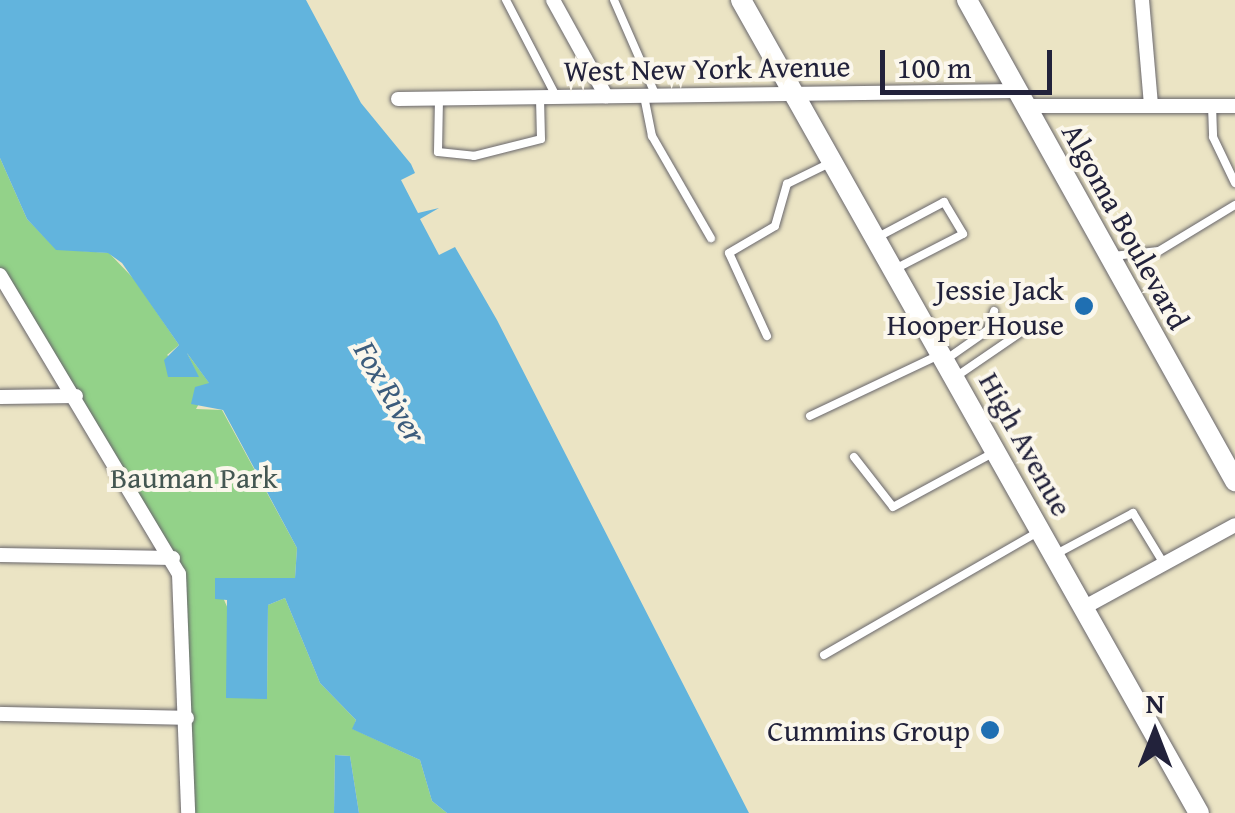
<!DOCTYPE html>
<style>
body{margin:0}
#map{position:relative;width:1235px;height:813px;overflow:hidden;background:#ebe4c4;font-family:"Gentium Book Plus",serif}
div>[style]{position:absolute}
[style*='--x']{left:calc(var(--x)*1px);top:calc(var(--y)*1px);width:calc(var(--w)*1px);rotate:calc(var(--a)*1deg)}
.green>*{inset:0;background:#93d289}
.water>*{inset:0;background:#62b4dd}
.roads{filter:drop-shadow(0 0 2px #68666b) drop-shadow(0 0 2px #68666b)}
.lane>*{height:8px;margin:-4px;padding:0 4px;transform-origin:4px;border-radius:4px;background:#fff}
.street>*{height:14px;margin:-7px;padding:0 7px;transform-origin:7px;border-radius:7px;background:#fff}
.secondary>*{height:20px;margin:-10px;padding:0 10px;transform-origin:10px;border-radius:10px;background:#fff}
.dots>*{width:28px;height:28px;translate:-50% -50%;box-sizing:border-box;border:5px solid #fbf7ec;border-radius:50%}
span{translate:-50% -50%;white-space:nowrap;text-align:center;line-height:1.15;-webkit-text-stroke:8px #fbf7ec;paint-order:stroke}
.street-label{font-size:30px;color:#22223b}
.poi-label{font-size:30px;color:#22223b}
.right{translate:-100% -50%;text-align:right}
.park-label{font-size:30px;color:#445752}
.water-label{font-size:32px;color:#3c5c7c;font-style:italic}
.north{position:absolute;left:1105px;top:683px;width:100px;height:100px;-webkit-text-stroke:8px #fbf7ec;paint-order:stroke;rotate:0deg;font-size:28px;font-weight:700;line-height:40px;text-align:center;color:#22223b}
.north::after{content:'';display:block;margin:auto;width:35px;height:45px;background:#22223b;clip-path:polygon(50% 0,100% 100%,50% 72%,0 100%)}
.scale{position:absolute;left:880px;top:50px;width:172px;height:45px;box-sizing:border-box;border:5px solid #22223b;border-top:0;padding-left:12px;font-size:30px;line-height:35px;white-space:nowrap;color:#22223b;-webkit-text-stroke:8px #fbf7ec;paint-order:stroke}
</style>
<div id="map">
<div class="green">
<div style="clip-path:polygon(0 158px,27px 219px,56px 249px,109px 253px,134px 279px,179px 345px,167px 355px,198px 377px,187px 353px,210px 384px,196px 409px,222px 410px,297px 548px,295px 578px,215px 579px,267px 699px,268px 605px,285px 598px,320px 683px,356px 720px,353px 729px,420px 760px,432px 801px,447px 813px,359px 813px,350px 756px,335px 755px,334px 813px,188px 813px,182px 585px,0 275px)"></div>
</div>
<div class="water">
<div style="clip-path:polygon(0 0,306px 0,361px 103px,411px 164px,415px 173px,401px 180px,418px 213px,439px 208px,420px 219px,439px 255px,455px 247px,497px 320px,749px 813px,447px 813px,432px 801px,420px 760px,352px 729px,356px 720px,320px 683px,285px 598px,268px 605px,267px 699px,226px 698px,227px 600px,215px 599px,215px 578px,295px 578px,297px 548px,223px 410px,191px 404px,195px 387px,209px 383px,187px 353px,199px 377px,168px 377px,164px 360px,179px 345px,122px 263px,108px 253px,56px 250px,27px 219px,0 158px)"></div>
<div style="clip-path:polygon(335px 755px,350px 756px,359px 813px,334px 813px)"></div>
</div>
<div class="roads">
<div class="lane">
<div style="--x:506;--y:0;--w:110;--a:62.5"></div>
<div style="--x:614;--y:0;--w:105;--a:66.4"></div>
<div style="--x:644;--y:96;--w:41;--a:78.7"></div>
<div style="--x:652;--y:136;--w:118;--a:60"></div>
<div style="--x:439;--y:99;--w:53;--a:91.1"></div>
<div style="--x:438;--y:152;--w:36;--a:6"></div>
<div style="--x:474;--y:156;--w:69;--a:-14.2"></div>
<div style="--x:541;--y:139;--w:41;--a:-91.4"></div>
<div style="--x:1212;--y:105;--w:32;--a:88"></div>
<div style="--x:1213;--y:137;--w:51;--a:64.4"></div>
<div style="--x:878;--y:237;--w:75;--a:-27.9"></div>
<div style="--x:944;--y:202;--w:37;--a:59"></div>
<div style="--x:963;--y:234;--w:79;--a:152.8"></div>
<div style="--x:1113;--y:256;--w:46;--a:-6.2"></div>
<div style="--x:1159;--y:251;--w:89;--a:-31.2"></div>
<div style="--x:767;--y:336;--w:91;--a:-114.6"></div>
<div style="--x:729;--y:253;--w:53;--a:-30.4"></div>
<div style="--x:775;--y:226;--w:44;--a:-74.1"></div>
<div style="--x:787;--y:184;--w:50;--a:-26.1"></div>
<div style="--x:948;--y:358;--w:49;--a:-35"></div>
<div style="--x:988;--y:330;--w:20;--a:-72"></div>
<div style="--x:954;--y:378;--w:85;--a:-34.4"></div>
<div style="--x:810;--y:416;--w:143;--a:-25.3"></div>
<div style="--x:854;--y:457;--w:63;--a:52"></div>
<div style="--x:893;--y:507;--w:114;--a:-28.4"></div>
<div style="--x:1058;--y:553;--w:85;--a:-28.1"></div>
<div style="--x:1133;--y:513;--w:60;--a:58.7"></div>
<div style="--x:824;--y:655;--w:245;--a:-29.9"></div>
</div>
<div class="street">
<div style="--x:553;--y:0;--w:110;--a:61.1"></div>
<div style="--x:1142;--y:0;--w:105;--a:85.1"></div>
<div style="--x:398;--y:99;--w:618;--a:-0.74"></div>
<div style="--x:1024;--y:106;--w:211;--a:0"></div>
<div style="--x:0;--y:275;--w:348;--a:59.1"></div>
<div style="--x:179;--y:574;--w:239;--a:87.8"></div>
<div style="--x:0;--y:397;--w:76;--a:-0.8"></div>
<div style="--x:0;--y:555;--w:173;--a:1"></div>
<div style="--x:1083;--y:608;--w:173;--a:-28.6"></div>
<div style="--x:0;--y:714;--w:187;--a:1.2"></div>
</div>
<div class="secondary">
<div style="--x:741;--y:0;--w:933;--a:60.61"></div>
<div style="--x:967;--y:0;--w:551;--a:60.87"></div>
</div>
</div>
<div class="dots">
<div style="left:1084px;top:306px;background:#1f6fb2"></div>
<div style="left:990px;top:730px;background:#1f6fb2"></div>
</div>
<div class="street-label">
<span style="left:707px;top:68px;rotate:-1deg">West New York Avenue</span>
<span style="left:1126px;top:226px;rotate:61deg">Algoma Boulevard</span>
<span style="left:1026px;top:444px;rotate:61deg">High Avenue</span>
</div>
<div class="poi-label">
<span class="right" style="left:1064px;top:306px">Jessie Jack<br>Hooper House</span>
<span class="right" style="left:970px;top:730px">Cummins Group</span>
</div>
<div class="park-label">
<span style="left:194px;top:477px">Bauman Park</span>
</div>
<div class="water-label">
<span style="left:390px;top:392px;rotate:60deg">Fox River</span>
</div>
<div class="north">N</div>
<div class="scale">100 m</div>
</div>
